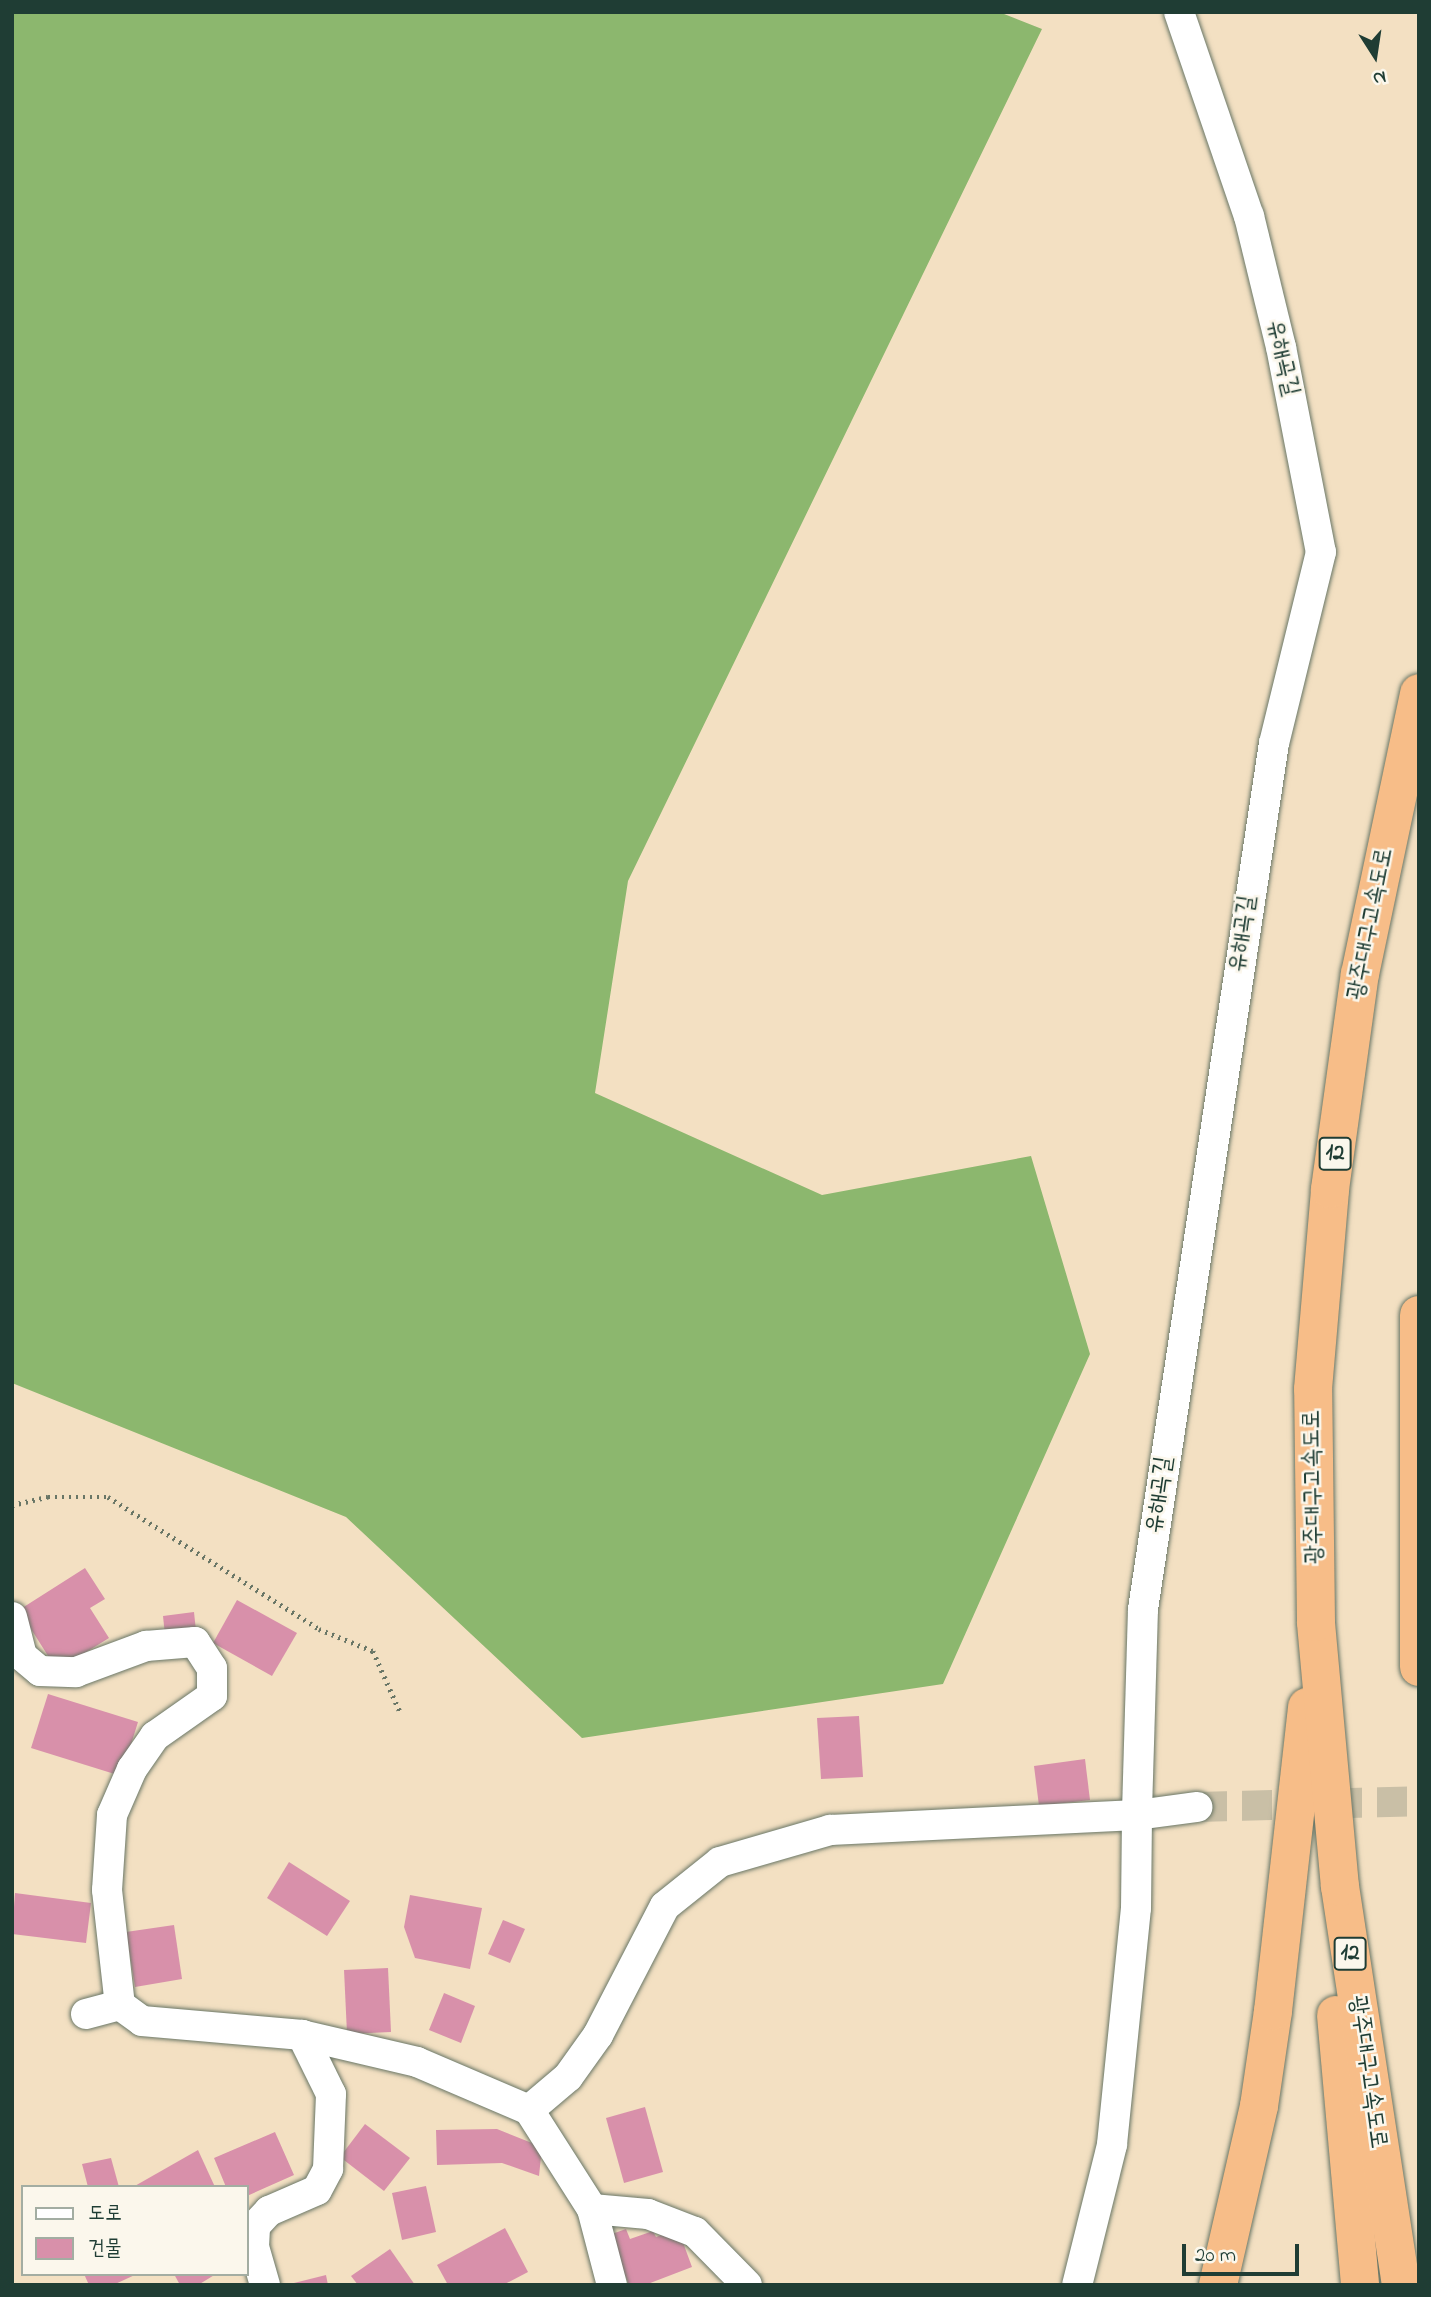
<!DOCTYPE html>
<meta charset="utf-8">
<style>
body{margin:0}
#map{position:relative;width:1431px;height:2297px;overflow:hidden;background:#f3e0c2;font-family:"Indie Flower","Poor Story",sans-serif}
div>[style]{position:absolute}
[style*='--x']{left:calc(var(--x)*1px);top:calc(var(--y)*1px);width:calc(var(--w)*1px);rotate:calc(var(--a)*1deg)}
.forest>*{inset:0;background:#8cb76e}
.building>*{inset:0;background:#d890aa}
.street-tunnel>*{height:30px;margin-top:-15px;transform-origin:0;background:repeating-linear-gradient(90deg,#c9bfa6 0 30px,transparent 0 45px)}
.path>*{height:4.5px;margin-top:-2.25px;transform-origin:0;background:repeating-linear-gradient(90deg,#697666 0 2px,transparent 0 7px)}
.roads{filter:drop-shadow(0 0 2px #697666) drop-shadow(0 0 2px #697666)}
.street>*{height:30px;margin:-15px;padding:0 15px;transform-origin:15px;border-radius:15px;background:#fff}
.highway>*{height:38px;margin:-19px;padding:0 19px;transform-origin:19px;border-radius:19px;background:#f7bd88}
span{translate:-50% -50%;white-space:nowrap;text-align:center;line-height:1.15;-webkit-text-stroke:5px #fbf7ec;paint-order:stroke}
.shield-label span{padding:2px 5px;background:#fbf7ec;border:2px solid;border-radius:5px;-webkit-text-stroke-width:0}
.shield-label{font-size:23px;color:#1f3d34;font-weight:700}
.street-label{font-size:24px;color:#1f3d34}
.frame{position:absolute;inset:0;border:14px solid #1f3d34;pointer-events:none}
.legend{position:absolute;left:21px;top:2185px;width:228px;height:91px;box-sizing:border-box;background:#fbf7ec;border:2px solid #a3ada2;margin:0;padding:9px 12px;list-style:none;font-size:21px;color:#1f3d34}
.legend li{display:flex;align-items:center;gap:14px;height:35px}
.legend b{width:35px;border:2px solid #a3ada2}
.north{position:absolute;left:1340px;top:21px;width:70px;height:70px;-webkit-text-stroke:5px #fbf7ec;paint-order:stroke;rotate:168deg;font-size:19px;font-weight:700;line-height:28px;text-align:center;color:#1f3d34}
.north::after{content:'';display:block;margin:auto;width:24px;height:32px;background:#1f3d34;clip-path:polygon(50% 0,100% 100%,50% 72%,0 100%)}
.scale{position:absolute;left:1182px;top:2244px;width:117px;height:32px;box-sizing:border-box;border:4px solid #1f3d34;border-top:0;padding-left:9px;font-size:21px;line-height:24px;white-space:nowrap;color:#1f3d34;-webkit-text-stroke:5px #fbf7ec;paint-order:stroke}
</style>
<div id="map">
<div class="forest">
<div style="clip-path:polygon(12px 12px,999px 12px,1042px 29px,628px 881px,595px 1093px,822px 1195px,1031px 1156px,1090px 1354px,943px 1684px,582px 1738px,346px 1517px,12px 1383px)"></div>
</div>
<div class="building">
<div style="clip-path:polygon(85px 1568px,105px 1599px,90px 1608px,109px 1638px,57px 1670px,19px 1610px)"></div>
<div style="clip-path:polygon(237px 1600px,297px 1633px,272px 1676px,213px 1643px)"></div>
<div style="clip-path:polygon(194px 1612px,196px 1631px,165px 1635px,163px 1616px)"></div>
<div style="clip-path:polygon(48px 1694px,138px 1722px,121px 1776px,31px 1748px)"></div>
<div style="clip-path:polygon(859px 1716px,863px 1777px,821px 1779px,817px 1718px)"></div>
<div style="clip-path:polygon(1085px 1759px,1090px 1800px,1039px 1806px,1034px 1766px)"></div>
<div style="clip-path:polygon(289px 1862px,350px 1901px,327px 1936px,267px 1898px)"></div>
<div style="clip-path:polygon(15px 1893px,91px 1903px,86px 1943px,12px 1934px)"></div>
<div style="clip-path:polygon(410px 1895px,482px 1908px,470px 1969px,415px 1958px,404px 1927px)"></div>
<div style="clip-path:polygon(503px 1920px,525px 1929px,510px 1963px,488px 1954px)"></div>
<div style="clip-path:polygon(174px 1925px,182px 1979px,135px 1987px,126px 1932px)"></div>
<div style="clip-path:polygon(388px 1968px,391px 2032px,347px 2034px,344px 1970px)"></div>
<div style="clip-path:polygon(444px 1993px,475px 2006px,461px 2043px,429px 2030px)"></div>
<div style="clip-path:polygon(645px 2107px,663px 2172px,624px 2183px,606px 2118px)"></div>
<div style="clip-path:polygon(365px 2124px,410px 2158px,384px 2191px,340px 2157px)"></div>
<div style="clip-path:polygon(497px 2129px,542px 2147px,539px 2176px,502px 2163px,437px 2165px,436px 2130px)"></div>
<div style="clip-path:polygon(275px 2132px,294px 2175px,247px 2196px,247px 2187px,226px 2187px,214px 2158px)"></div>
<div style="clip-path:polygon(198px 2150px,215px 2187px,133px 2187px)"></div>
<div style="clip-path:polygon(111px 2158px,119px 2187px,88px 2187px,82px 2164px)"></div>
<div style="clip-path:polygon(426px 2186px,436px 2232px,402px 2240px,392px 2193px)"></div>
<div style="clip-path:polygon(505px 2228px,528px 2272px,503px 2285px,448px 2285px,437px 2265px)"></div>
<div style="clip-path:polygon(626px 2229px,630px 2239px,653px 2231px,656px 2237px,678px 2229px,692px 2267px,645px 2285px,629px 2285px,609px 2235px)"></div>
<div style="clip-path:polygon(390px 2249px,415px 2285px,358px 2285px,351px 2276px)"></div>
<div style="clip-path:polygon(84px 2274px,137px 2274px,113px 2285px,89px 2285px)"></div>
<div style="clip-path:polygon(174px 2274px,216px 2274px,198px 2285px,180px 2285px)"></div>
<div style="clip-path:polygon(326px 2275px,328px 2285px,290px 2285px,290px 2284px)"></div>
</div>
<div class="street-tunnel">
<div style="--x:1197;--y:1807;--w:222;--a:-1.5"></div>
</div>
<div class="path">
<div style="--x:12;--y:1505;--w:37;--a:-13"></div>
<div style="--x:48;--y:1497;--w:60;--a:0"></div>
<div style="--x:108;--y:1497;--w:249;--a:32"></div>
<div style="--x:319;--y:1629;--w:58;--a:22.2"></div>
<div style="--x:373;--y:1651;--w:69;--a:66"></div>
</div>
<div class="roads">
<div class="street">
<div style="--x:1179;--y:12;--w:216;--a:71.1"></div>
<div style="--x:1249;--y:216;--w:135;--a:76.3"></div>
<div style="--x:1281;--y:347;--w:209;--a:79"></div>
<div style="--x:1321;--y:552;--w:197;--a:103.8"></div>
<div style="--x:1274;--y:743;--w:876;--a:98.6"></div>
<div style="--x:1143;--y:1609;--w:206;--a:91.7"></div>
<div style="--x:1137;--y:1815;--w:61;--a:-7.6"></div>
<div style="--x:12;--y:1617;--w:40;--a:75.6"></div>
<div style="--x:22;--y:1656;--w:23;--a:40"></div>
<div style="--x:40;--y:1671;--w:36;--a:2"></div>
<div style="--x:76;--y:1672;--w:75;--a:-20.4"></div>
<div style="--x:146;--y:1646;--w:49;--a:-4.7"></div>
<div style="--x:195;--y:1642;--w:31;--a:57"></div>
<div style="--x:212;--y:1668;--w:28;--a:90"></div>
<div style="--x:212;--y:1696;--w:70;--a:144.9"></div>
<div style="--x:155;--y:1736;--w:40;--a:124.9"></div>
<div style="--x:132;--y:1769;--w:50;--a:113.5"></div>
<div style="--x:112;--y:1815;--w:75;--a:93.8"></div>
<div style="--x:107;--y:1890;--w:116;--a:83.6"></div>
<div style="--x:86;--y:2014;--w:35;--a:-15"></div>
<div style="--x:120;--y:2005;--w:27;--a:36"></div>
<div style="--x:142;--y:2021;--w:161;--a:5"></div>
<div style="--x:302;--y:2035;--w:118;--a:13.2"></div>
<div style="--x:417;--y:2062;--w:122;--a:23.2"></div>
<div style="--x:529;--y:2110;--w:51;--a:-40.2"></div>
<div style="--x:568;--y:2077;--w:52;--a:-54.5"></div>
<div style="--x:598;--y:2035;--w:145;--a:-62.6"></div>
<div style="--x:665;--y:1906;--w:70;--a:-38.7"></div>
<div style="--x:720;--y:1862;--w:115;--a:-16.2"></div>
<div style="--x:830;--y:1830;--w:307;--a:-2.8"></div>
<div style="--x:1137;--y:1815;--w:93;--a:90.6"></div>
<div style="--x:1136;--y:1908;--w:238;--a:95.8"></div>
<div style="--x:1112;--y:2145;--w:144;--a:104"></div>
<div style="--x:529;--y:2110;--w:117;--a:57.5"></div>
<div style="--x:592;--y:2209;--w:79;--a:75.3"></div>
<div style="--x:592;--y:2209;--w:56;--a:5.1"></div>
<div style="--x:648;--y:2214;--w:50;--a:21"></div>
<div style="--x:695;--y:2232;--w:74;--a:45.5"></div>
<div style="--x:265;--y:2285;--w:40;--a:-106"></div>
<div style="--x:254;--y:2247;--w:21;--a:-87"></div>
<div style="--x:255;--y:2226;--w:21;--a:-47"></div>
<div style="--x:269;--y:2211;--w:52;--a:-23.6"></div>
<div style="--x:317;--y:2190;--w:24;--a:-62"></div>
<div style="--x:328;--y:2169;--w:75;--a:-87.7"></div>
<div style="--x:331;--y:2094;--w:66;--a:-116.2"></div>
</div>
<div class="highway">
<div style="--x:1419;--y:1315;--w:352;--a:90"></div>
<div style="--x:1336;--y:2015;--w:271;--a:84.9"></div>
<div style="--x:1218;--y:2285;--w:184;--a:-77.1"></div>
<div style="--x:1259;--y:2106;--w:96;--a:-81.6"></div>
<div style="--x:1273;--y:2011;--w:306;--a:-83.6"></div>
<div style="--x:1401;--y:2285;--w:403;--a:-98.7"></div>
<div style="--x:1340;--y:1887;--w:266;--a:-95.2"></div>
<div style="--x:1316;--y:1622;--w:233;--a:-90.7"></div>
<div style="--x:1313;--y:1389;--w:201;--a:-85.1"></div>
<div style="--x:1330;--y:1189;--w:217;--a:-82.1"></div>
<div style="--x:1360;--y:974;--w:287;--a:-78.1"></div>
</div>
</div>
<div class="shield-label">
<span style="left:1335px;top:1154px">12</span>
<span style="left:1350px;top:1954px">12</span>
</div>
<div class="street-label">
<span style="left:1282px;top:358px;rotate:77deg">유해곡길</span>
<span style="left:1371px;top:924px;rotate:-79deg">광주대구고속도로</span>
<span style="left:1243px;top:934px;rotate:-82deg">유해곡길</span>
<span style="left:1314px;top:1487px;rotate:-91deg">광주대구고속도로</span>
<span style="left:1160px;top:1495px;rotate:-82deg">유해곡길</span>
<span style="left:1367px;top:2072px;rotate:82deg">광주대구고속도로</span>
</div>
<div class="frame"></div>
<ul class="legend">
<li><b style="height:9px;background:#fff"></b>도로</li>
<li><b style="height:19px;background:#d890aa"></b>건물</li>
</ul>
<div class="north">N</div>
<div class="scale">20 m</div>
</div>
